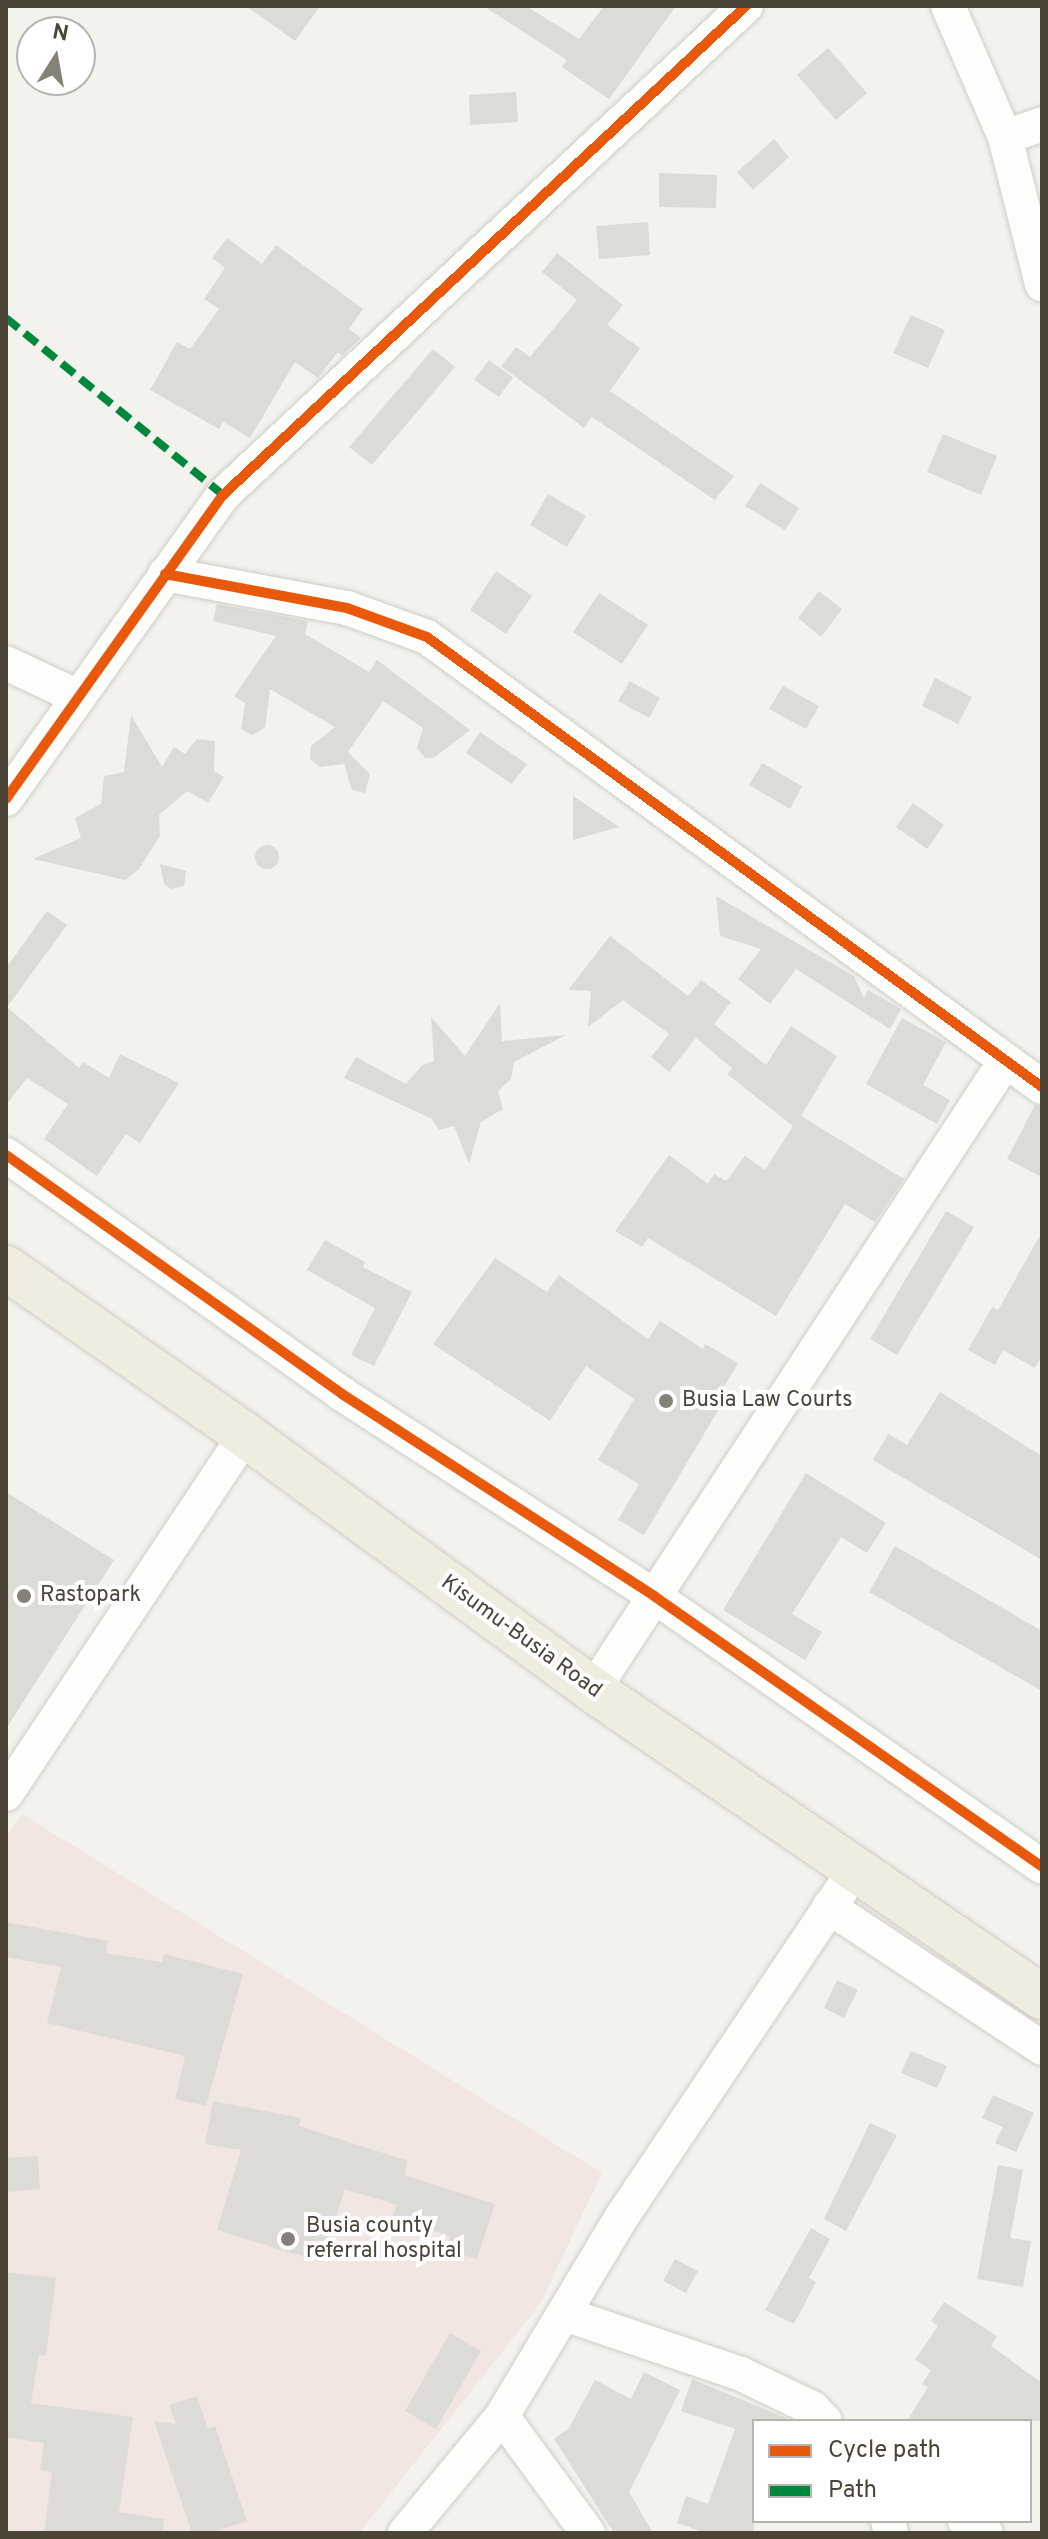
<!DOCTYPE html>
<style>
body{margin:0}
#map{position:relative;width:1048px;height:2539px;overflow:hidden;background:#f3f2ed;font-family:Overpass,sans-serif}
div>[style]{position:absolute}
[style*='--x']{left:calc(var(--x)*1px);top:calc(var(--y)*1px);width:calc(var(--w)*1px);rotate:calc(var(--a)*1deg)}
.medical>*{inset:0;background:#f2e6e2}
.building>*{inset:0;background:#dddbd5}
.round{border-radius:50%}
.roads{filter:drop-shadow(0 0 2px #cfcdc7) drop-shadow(0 0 2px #cfcdc7)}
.minor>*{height:34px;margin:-17px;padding:0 17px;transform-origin:17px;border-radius:17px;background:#fdfdfc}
.trunk>*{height:44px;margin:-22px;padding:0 22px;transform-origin:22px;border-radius:22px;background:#f0ece0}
.quiet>*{height:8px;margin-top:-4px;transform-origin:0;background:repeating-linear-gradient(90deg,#00873e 0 16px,transparent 0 24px)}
.cycleway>*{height:10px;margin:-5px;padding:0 5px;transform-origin:5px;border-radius:5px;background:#e8590c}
.dots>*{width:22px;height:22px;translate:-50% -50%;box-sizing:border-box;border:4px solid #fff;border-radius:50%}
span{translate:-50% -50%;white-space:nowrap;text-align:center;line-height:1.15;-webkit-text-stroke:8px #fff;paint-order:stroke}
.poi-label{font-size:22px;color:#4b4437}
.left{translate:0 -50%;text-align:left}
.street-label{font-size:22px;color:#4b4437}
.frame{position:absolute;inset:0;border:8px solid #4b4437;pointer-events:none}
.legend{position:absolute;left:752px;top:2419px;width:280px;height:104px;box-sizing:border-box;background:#fff;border:2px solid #b7b4af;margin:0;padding:10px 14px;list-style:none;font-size:24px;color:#4b4437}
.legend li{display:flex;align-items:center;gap:16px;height:40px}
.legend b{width:40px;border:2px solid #b7b4af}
.north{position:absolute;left:16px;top:16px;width:80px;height:80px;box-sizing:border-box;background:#fff;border:2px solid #b7b4af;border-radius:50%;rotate:11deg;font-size:22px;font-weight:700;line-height:32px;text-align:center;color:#4b4437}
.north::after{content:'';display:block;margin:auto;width:28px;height:36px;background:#868177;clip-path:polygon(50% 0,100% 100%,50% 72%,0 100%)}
</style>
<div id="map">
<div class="medical">
<div style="clip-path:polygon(22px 1814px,602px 2173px,540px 2304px,359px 2533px,6px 2533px,6px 1838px)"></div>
</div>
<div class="building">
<div style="clip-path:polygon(246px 6px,320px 6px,295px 41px)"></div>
<div style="clip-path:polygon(483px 6px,526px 6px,579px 39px,604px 6px,676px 6px,609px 99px,562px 67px,567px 60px)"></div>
<div style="clip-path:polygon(828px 48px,867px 93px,836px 120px,797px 75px)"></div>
<div style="clip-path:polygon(516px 92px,518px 122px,470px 125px,469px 95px)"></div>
<div style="clip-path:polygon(774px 139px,789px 157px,753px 190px,737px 172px)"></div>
<div style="clip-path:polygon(659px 173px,717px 175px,716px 208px,659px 207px)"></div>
<div style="clip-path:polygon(648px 222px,650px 255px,599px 259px,596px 226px)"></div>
<div style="clip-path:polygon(227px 238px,262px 264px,276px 245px,363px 309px,349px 329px,361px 338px,342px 356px,338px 352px,318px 378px,295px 362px,250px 438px,223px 422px,219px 429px,150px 390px,177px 342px,190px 349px,219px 309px,204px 299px,225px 268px,212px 258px)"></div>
<div style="clip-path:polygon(557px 253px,623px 305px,607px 325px,640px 348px,610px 391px,734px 476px,715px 500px,592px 417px,584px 428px,501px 366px,516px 347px,530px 357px,577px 300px,542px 272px)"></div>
<div style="clip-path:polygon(911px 315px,945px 330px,928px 368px,893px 353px)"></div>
<div style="clip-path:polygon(433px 349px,455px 367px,372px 465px,349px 447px)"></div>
<div style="clip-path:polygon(489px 360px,513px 377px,499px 397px,474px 380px)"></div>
<div style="clip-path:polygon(943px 434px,997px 456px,981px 495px,927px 472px)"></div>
<div style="clip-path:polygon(760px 483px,799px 508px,785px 530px,745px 506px)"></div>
<div style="clip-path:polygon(548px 494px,586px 516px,567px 547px,530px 525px)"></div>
<div style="clip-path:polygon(496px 571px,532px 596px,506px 634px,470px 610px)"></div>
<div style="clip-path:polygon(819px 591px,842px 609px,821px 637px,798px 618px)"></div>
<div style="clip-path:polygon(599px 593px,648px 625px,622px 664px,573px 632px)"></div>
<div style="clip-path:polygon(217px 604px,308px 621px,305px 634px,369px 672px,377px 660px,470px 730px,435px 757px,425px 758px,417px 748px,423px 728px,383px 701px,348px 752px,370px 774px,365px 793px,352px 790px,344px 764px,320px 767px,310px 759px,311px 746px,335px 727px,270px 689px,265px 728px,252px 735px,241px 729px,245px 703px,234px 696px,276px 636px,213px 621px)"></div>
<div style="clip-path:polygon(935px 678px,972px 697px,958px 724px,922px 706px)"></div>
<div style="clip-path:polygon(630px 681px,660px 698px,649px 718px,618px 701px)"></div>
<div style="clip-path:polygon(783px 686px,819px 706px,806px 729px,769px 709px)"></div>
<div style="clip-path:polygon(131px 715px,162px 767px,174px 747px,185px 754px,197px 739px,215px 741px,214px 771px,224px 777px,208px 803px,187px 791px,159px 815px,160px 836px,139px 869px,125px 880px,33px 859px,81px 838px,75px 818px,101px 804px,104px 776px,124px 772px)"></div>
<div style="clip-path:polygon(480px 732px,527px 764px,512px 784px,466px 753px)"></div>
<div style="clip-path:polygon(762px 763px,802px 786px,790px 809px,749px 785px)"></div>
<div style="clip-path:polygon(573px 796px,619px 827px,573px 840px)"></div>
<div style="clip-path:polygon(913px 803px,944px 825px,927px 849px,896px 827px)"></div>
<div class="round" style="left:255px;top:845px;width:24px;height:24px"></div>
<div style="clip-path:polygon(160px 864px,186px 871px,184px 886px,171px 889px,164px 884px)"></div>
<div style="clip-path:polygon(716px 896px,854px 976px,864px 998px,868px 990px,901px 1009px,890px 1029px,796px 969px,770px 1004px,738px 979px,761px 949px,720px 936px)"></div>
<div style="clip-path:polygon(47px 911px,67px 925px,7px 1007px,79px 1068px,83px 1062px,109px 1078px,120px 1054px,179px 1083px,140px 1143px,126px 1134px,97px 1176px,44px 1139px,68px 1104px,27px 1078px,6px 1105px,6px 968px)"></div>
<div style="clip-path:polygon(610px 936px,688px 996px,701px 980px,731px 1002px,714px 1024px,766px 1065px,791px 1026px,837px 1056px,801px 1116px,904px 1179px,875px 1222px,845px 1204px,776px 1316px,648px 1238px,642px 1247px,615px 1231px,669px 1155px,708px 1184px,714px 1174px,726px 1181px,745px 1156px,765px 1170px,793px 1126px,727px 1074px,732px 1068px,696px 1038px,669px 1072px,651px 1057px,669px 1034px,623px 1000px,588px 1027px,591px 991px,568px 990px)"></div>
<div style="clip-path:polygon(500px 1003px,502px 1041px,566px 1035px,514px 1062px,511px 1079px,498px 1091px,503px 1109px,481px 1122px,469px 1164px,454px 1126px,439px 1130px,432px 1119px,344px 1078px,356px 1057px,406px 1084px,422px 1065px,434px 1061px,431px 1017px,465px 1056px)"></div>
<div style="clip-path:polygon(902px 1018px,946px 1042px,923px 1085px,950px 1100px,937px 1124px,866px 1084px)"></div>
<div style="clip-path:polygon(1035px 1105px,1042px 1107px,1042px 1177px,1007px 1159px)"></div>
<div style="clip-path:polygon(946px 1211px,974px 1227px,897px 1355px,870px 1339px)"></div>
<div style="clip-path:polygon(1042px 1232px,1042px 1356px,1035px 1368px,1003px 1350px,995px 1365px,968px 1350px,992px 1307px,998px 1310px)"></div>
<div style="clip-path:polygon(325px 1240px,365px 1262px,363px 1267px,412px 1292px,374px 1366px,351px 1355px,375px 1308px,307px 1270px)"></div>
<div style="clip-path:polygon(495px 1258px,547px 1292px,559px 1275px,648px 1339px,660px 1321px,703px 1349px,705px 1344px,738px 1363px,720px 1394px,726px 1397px,644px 1535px,618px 1520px,639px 1484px,598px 1460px,634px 1399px,586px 1366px,550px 1421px,433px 1344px)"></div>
<div style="clip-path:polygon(940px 1392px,1042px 1456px,1042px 1560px,873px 1460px,888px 1434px,907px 1445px)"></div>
<div style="clip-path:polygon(806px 1473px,886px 1523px,867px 1553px,841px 1537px,792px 1614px,822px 1632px,805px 1660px,723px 1610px)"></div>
<div style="clip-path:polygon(6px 1492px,114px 1560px,6px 1729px)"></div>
<div style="clip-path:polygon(895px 1546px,1042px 1631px,1042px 1691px,869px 1592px)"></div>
<div style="clip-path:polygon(6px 1922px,108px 1941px,106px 1953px,162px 1962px,164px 1954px,243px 1974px,206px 2106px,175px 2099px,185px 2056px,47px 2023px,61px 1967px,6px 1957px)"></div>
<div style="clip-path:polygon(837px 1980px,858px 1990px,844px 2018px,824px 2008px)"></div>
<div style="clip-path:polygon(911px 2051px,947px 2066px,937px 2088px,901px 2073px)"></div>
<div style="clip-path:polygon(993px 2095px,1034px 2113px,1016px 2152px,995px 2143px,1003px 2127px,982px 2118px)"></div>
<div style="clip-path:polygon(213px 2101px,301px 2118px,299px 2126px,408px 2161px,404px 2175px,495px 2204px,477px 2259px,446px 2249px,450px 2236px,392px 2218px,397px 2205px,345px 2189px,321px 2262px,217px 2230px,241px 2150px,205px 2144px)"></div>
<div style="clip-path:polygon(870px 2123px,897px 2135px,846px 2231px,824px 2219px)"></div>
<div style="clip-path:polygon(38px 2156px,40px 2189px,6px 2192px,6px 2158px)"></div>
<div style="clip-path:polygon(998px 2165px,1023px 2170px,1010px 2238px,1031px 2241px,1023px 2287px,977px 2279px)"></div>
<div style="clip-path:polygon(811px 2228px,830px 2239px,809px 2278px,816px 2282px,794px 2324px,765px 2310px)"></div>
<div style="clip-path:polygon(675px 2259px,698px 2271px,686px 2293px,663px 2281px)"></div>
<div style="clip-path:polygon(6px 2272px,56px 2278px,46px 2356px,39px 2355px,31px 2403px,133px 2417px,119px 2512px,164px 2519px,163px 2533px,44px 2533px,52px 2472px,40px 2470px,44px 2443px,6px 2437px)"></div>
<div style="clip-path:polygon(944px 2302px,997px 2336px,991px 2346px,1042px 2383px,1042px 2421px,907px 2421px,928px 2387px,922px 2384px,931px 2370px,915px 2360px,938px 2326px,931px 2321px)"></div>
<div style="clip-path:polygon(450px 2333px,481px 2351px,436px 2429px,405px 2411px)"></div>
<div style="clip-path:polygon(644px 2372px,680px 2390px,629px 2492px,653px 2533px,614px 2533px,554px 2439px,569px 2428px,595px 2380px,631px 2399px)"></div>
<div style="clip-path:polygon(692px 2379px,793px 2421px,754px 2421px,754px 2533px,706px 2533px,677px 2523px,686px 2496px,708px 2504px,735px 2429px,681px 2411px)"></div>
<div style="clip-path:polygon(197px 2396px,208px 2429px,215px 2426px,247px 2521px,210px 2533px,192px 2533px,154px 2421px,176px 2424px,169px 2405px)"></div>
</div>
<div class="roads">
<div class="minor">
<div style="--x:948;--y:6;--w:143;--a:66.5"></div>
<div style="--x:1005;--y:137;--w:39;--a:-19"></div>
<div style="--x:1005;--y:137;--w:152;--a:75.9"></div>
<div style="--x:165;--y:574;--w:185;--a:10.6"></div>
<div style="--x:347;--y:608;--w:85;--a:19.9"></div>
<div style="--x:427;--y:637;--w:762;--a:36.19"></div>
<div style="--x:6;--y:663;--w:80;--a:25.3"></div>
<div style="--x:6;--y:799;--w:374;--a:-54.5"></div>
<div style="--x:223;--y:495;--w:716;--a:-43.08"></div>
<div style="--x:6;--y:1155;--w:412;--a:35.4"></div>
<div style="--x:342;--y:1394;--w:372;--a:32.9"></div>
<div style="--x:654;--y:1596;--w:473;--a:34.9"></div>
<div style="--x:593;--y:1690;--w:750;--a:-56.76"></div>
<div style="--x:6;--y:1794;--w:431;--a:-56.3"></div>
<div style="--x:829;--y:1907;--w:255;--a:33.5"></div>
<div style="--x:567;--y:2315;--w:184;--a:18.7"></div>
<div style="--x:741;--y:2374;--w:79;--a:25.6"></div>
<div style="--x:812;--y:2408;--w:18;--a:45"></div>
<div style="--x:502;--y:2416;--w:145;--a:53.7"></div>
<div style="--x:888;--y:2521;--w:12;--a:76"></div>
<div style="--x:965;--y:2521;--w:24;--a:30"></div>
<div style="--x:405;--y:2533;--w:152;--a:-50.3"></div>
<div style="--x:502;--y:2416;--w:231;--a:-59"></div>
<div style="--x:621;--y:2218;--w:422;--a:-56.1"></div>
</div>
<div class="trunk">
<div style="--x:6;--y:1268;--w:292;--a:34.9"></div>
<div style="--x:245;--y:1435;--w:431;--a:36.2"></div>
<div style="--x:593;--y:1690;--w:544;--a:34.36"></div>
</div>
</div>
<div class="quiet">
<div style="--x:6;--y:318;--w:280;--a:39.2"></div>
</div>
<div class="cycleway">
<div style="--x:165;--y:574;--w:185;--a:10.6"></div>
<div style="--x:347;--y:608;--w:85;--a:19.9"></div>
<div style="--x:427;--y:637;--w:762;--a:36.19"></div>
<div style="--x:6;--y:799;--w:374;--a:-54.5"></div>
<div style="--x:223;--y:495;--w:716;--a:-43.08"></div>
<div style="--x:6;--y:1155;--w:412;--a:35.4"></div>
<div style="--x:342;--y:1394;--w:372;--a:32.9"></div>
<div style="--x:654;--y:1596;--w:473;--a:34.9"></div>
</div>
<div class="dots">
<div style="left:666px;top:1401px;background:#868177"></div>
<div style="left:24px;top:1596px;background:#868177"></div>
<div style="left:288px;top:2239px;background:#868177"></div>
</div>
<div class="poi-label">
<span class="left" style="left:682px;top:1401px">Busia Law Courts</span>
<span class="left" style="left:40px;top:1596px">Rastopark</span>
<span class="left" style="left:306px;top:2239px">Busia county<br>referral hospital</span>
</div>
<div class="street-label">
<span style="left:521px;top:1637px;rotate:36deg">Kisumu-Busia Road</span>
</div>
<div class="frame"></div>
<ul class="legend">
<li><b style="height:10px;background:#e8590c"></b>Cycle path</li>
<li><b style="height:10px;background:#00873e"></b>Path</li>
</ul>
<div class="north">N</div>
</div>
